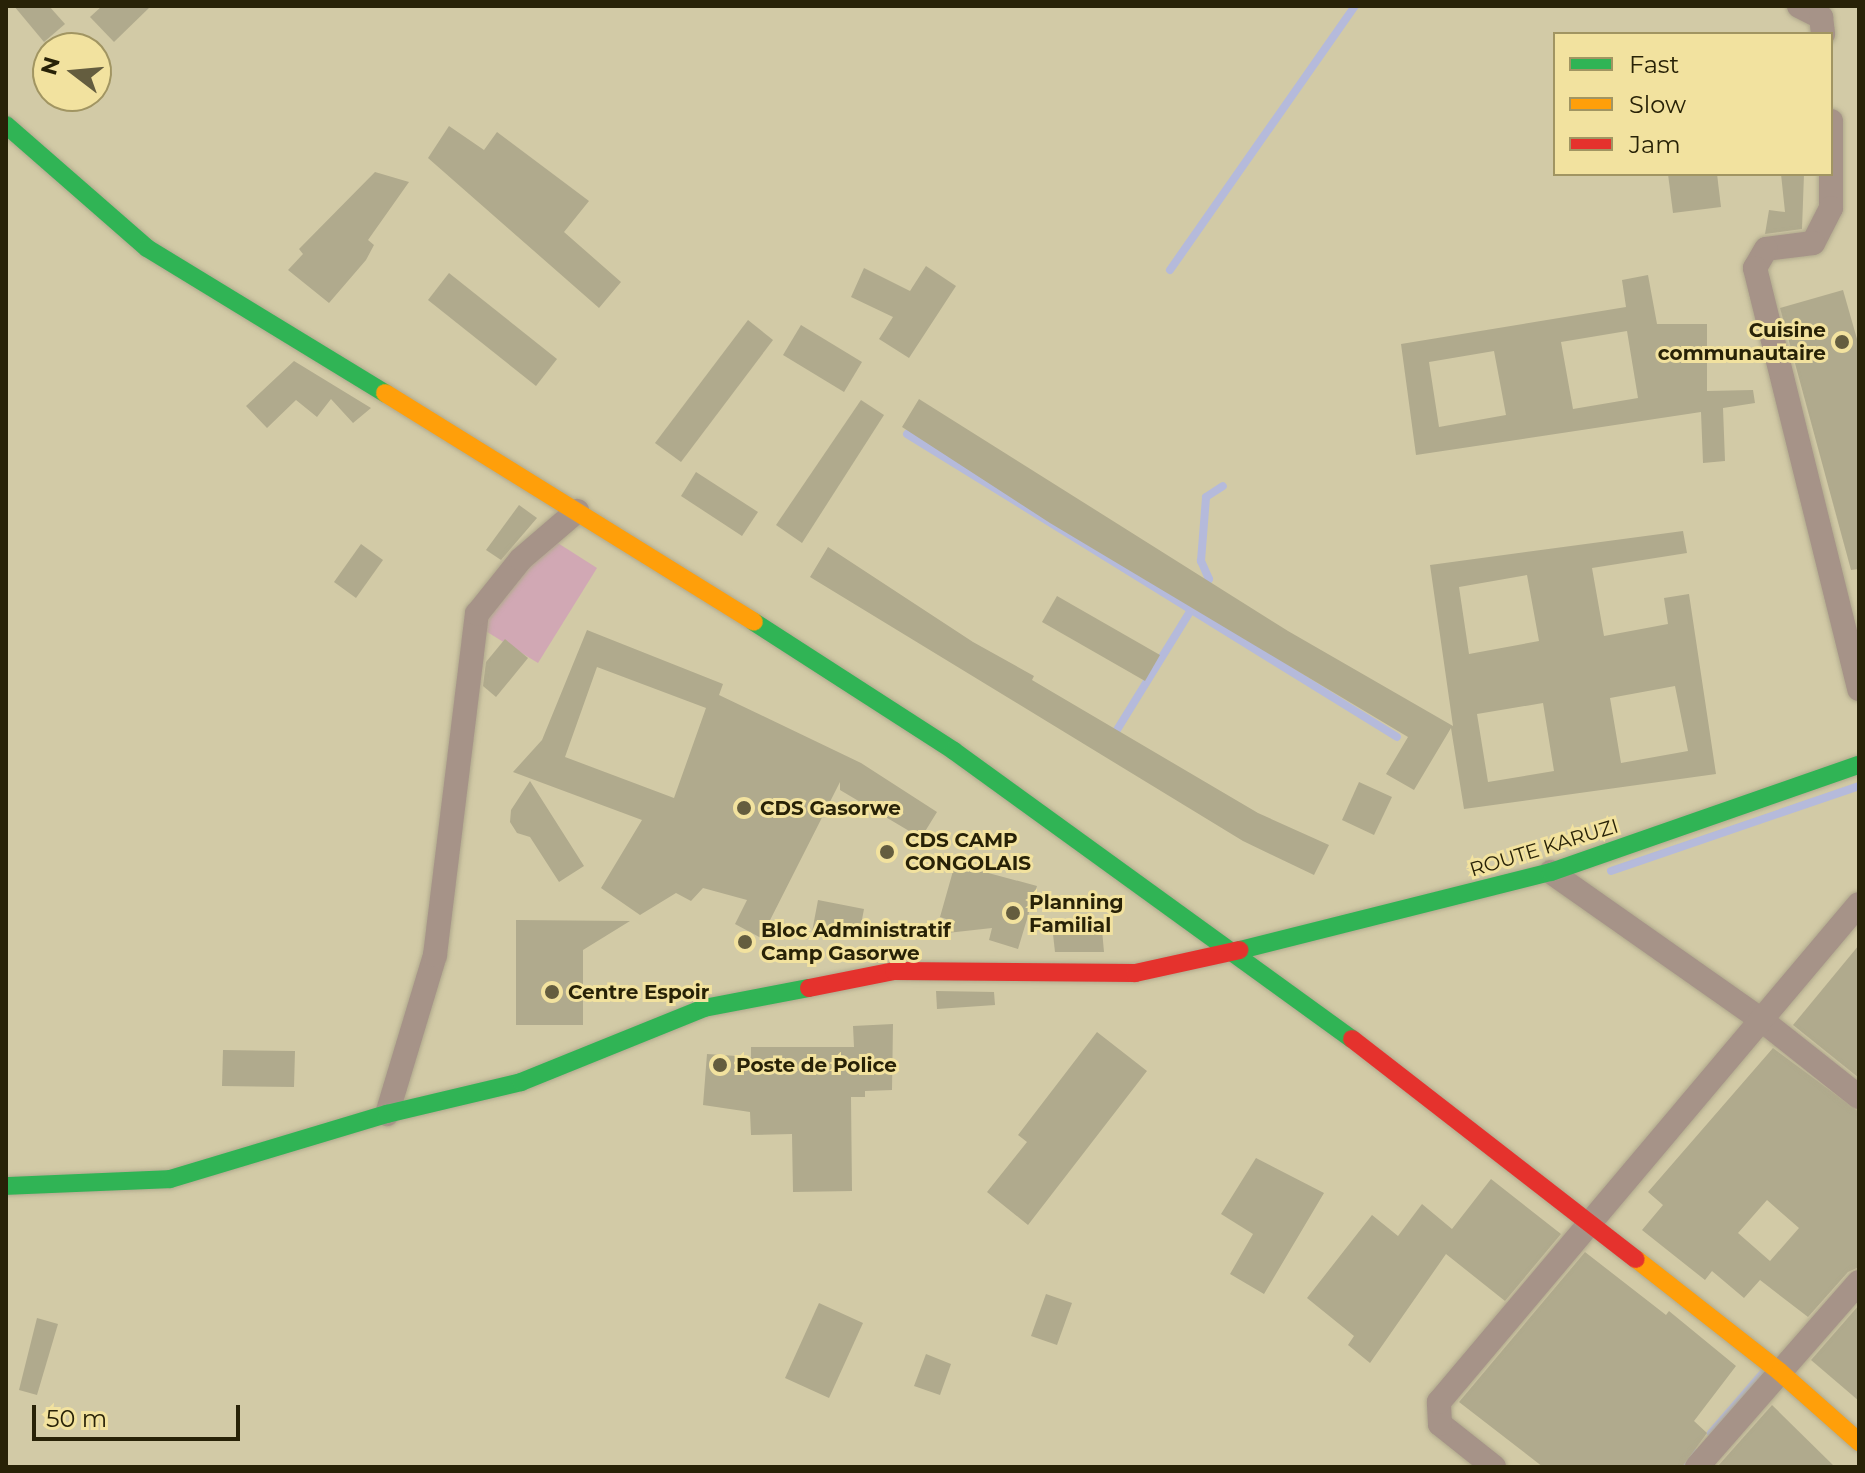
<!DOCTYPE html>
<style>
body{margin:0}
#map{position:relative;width:1865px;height:1473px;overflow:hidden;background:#d2caa6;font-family:Montserrat,sans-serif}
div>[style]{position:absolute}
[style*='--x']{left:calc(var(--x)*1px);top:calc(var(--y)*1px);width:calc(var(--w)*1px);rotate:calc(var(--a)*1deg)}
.green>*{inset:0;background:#d1a8b4}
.stream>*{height:8px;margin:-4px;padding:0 4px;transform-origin:4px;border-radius:4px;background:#b5badb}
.building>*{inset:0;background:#b0aa8d}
.roads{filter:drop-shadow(0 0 2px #b0a98d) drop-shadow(0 0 2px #b0a98d)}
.street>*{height:24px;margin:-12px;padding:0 12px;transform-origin:12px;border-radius:12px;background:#a69388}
.fast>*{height:18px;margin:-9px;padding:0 9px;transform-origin:9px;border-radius:9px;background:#30b455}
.slow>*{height:18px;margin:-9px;padding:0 9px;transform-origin:9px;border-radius:9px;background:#ff9f0a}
.jam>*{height:18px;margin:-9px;padding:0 9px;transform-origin:9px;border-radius:9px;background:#e5322d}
.dots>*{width:22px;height:22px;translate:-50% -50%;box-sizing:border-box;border:4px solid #f2e29f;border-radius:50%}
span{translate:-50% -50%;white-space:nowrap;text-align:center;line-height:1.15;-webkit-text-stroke:6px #f2e29f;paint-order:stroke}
.poi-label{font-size:20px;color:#282207;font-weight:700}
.right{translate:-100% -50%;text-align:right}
.left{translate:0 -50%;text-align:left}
.street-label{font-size:20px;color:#282207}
.frame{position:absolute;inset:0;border:8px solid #282207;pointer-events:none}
.legend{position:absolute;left:1553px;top:32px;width:280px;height:144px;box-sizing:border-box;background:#f2e29f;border:2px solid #a19562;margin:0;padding:10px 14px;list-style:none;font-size:24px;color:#282207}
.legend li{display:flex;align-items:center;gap:16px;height:40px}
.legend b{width:40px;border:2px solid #a19562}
.north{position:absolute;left:32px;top:32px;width:80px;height:80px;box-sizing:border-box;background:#f2e29f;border:2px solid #a19562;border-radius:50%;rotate:286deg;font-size:22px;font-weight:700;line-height:32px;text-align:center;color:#282207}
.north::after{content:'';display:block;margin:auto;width:28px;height:36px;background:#645d3f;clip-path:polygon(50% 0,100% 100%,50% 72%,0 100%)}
.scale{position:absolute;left:32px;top:1405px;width:208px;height:36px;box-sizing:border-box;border:4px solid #282207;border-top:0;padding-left:10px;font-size:24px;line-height:28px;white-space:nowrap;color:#282207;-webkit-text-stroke:6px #f2e29f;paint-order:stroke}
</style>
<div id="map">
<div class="green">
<div style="clip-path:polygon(539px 531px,597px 568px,538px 663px,479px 627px)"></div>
</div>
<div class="stream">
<div style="--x:1170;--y:270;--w:322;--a:-55"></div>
<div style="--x:907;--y:434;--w:576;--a:31.73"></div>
<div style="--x:1204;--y:588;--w:10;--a:-61"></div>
<div style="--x:1209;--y:579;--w:20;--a:-114"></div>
<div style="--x:1201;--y:561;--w:64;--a:-85.5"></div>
<div style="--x:1206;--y:497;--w:20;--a:-33"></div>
<div style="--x:1112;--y:738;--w:154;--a:-58.3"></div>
<div style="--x:1611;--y:871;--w:262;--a:-18.9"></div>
<div style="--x:1711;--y:1433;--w:79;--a:-49.1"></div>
<div style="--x:1682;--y:1467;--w:19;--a:-51"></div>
</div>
<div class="building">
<div style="clip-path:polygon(14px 6px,49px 6px,65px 24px,44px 42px)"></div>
<div style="clip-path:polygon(102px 6px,151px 6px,114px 42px,90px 17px)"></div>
<div style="clip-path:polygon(449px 126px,484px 150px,497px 132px,589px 201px,564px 232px,621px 282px,599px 308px,428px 158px)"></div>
<div style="clip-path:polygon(375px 172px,409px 182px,368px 240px,374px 245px,366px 260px,329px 303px,288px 270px,303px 254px,299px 249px)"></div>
<div style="clip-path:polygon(1668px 174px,1717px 174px,1721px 207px,1673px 213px)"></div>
<div style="clip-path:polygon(1781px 174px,1804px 174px,1802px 229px,1765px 234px,1769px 210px,1785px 212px)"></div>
<div style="clip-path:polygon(926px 266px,956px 286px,909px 358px,879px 339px,893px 317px,851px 297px,864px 268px,910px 291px)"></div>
<div style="clip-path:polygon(449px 273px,557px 359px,536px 386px,428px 300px)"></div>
<div style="clip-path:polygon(evenodd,1648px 275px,1657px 324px,1707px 324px,1707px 391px,1753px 390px,1755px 403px,1723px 408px,1725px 461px,1703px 463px,1701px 412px,1416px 455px,1401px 344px,1626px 307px,1622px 280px,1648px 275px,1627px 331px,1638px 398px,1573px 409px,1561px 342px,1627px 331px,1648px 275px,1494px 351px,1506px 415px,1439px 427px,1429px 362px,1494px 351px)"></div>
<div style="clip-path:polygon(1843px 290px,1859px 346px,1859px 569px,1851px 570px,1780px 308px)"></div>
<div style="clip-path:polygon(748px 320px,773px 340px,681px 462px,655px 443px)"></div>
<div style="clip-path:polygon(801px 325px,862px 362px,844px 392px,783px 355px)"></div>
<div style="clip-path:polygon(294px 361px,371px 408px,353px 423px,331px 399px,317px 417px,296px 400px,267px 428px,246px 406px)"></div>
<div style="clip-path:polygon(evenodd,919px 399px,1288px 631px,1453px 726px,1430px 565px,1683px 531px,1687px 553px,1592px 568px,1604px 636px,1668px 624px,1664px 598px,1689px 594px,1716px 774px,1464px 809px,1451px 728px,1414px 790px,1386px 774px,1408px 737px,1050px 523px,902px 427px,919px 399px,1527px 575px,1539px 641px,1469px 654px,1459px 587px,1527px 575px,919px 399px,1675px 686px,1688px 751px,1621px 763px,1610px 698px,1675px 686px,919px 399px,1543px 703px,1554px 771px,1488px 782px,1477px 714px,1543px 703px)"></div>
<div style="clip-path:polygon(861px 400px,884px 415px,802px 543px,776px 525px)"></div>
<div style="clip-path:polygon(696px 472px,758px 512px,742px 536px,681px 496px)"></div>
<div style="clip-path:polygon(519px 505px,537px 518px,501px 560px,486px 550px)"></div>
<div style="clip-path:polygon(361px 544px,383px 560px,356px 598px,334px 582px)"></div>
<div style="clip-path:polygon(828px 547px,973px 642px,1034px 676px,1032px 680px,1258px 813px,1329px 845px,1314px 875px,1243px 841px,810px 577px)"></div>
<div style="clip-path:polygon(1057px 596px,1160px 655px,1145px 681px,1042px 622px)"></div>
<div style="clip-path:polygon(evenodd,587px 630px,723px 684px,719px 695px,861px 763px,937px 812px,921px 838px,840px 790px,840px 782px,761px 938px,735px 924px,747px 900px,703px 888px,691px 901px,676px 893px,640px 915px,601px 888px,642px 820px,513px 772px,542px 740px,587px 630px,597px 667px,706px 708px,674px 798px,565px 757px,597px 667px)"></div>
<div style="clip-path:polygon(505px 639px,528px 658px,496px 697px,483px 686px,486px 662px)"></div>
<div style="clip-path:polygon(530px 781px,584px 866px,559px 882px,530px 837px,517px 833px,510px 822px,511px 810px)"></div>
<div style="clip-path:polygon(1359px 782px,1392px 797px,1374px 835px,1342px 820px)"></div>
<div style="clip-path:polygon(955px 864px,1037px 886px,1018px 949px,989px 940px,992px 928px,947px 933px,946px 919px,940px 917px)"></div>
<div style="clip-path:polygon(818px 900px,864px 909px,860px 930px,845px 927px,842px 938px,812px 932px)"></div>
<div style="clip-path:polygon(1101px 919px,1104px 952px,1055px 952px,1052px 925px)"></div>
<div style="clip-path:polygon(516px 920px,630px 921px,583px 950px,583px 1025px,516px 1025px)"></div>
<div style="clip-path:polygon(1859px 945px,1859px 1078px,1793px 1025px)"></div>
<div style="clip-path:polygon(936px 991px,994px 992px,995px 1005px,937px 1009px)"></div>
<div style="clip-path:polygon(893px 1024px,892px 1090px,865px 1091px,865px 1097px,851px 1097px,852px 1191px,793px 1192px,792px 1134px,751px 1135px,750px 1112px,703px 1105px,707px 1054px,751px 1057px,751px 1047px,854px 1047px,853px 1026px)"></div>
<div style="clip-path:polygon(1097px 1032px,1147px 1071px,1028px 1225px,987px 1192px,1027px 1142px,1018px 1135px)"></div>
<div style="clip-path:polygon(evenodd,1773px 1048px,1859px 1112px,1859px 1267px,1848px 1272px,1808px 1317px,1760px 1280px,1744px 1298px,1712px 1271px,1705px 1280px,1642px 1230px,1663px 1205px,1648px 1192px,1773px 1048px,1767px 1200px,1799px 1228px,1770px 1261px,1738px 1233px,1767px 1200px)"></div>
<div style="clip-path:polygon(223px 1050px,295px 1051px,294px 1087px,222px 1086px)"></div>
<div style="clip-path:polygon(1256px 1158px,1324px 1193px,1264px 1294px,1230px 1274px,1253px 1234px,1221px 1214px)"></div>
<div style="clip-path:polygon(1491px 1179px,1561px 1234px,1505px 1301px,1446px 1254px,1370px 1363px,1348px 1345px,1354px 1336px,1307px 1298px,1372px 1215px,1398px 1236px,1422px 1204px,1452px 1229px)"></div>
<div style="clip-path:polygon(1585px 1252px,1666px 1315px,1669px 1311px,1736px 1366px,1694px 1421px,1707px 1433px,1682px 1467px,1543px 1467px,1459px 1402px)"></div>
<div style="clip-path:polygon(1046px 1294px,1072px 1303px,1057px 1345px,1031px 1336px)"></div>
<div style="clip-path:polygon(819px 1303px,863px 1323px,829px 1398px,785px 1378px)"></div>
<div style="clip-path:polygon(1859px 1305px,1859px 1401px,1811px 1360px)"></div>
<div style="clip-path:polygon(37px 1318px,58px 1324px,37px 1395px,19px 1390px)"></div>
<div style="clip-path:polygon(926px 1354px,951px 1364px,940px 1395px,914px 1386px)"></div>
<div style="clip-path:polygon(1772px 1405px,1835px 1467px,1717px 1467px)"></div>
</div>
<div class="roads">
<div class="street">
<div style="--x:1799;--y:6;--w:25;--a:27"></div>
<div style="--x:1821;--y:17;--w:17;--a:83"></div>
<div style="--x:1831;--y:121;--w:87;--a:90"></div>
<div style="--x:1831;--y:208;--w:39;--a:117"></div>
<div style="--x:1813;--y:243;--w:47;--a:172.7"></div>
<div style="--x:1766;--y:249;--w:22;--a:120"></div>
<div style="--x:1755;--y:268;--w:434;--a:76.1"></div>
<div style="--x:1551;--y:872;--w:259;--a:35.1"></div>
<div style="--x:1763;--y:1021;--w:122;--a:38.4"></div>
<div style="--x:387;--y:1114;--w:166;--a:-73.2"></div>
<div style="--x:435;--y:955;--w:344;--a:-83"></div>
<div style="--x:477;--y:614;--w:70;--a:-51.3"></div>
<div style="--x:521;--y:559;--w:74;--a:-40.6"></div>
<div style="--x:1494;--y:1467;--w:69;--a:-141.5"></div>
<div style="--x:1440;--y:1424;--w:22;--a:-93"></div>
<div style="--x:1439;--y:1402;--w:651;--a:-49.86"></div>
<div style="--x:1697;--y:1467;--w:246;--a:-48.8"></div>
</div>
<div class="fast">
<div style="--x:6;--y:125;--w:187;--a:41.1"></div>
<div style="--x:147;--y:248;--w:279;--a:31.4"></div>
<div style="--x:754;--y:622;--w:238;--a:32.8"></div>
<div style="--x:954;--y:751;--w:491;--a:35.9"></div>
<div style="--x:1240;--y:950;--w:321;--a:-14.1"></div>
<div style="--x:1551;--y:872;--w:326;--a:-19.2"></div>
<div style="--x:6;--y:1186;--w:164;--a:-2.4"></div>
<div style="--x:170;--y:1179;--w:227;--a:-16.7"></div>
<div style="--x:387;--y:1114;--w:138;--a:-13.4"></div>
<div style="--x:521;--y:1082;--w:197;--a:-22"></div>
<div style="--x:704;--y:1008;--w:107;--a:-10.8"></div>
</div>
<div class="slow">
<div style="--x:385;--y:393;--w:434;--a:31.8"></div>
<div style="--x:1636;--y:1259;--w:183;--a:38.1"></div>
<div style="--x:1780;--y:1372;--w:106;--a:41.5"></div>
</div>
<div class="jam">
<div style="--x:809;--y:988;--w:87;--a:-11.3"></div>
<div style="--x:894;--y:971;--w:241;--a:0.5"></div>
<div style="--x:1135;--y:973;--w:107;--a:-12.4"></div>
<div style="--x:1352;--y:1039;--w:359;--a:37.8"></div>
</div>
</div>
<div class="dots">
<div style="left:1842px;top:342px;background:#645d3f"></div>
<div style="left:744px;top:808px;background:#645d3f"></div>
<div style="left:887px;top:852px;background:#645d3f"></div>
<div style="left:1013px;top:913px;background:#645d3f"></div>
<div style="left:745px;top:942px;background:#645d3f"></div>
<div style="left:552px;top:992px;background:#645d3f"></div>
<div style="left:720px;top:1065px;background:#645d3f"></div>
</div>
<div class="poi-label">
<span class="right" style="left:1826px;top:342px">Cuisine<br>communautaire</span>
<span class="left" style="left:760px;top:808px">CDS Gasorwe</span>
<span class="left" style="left:905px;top:852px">CDS CAMP<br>CONGOLAIS</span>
<span class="left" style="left:1029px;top:914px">Planning<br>Familial</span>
<span class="left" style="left:761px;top:942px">Bloc Administratif<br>Camp Gasorwe</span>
<span class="left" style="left:568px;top:992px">Centre Espoir</span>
<span class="left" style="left:736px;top:1065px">Poste de Police</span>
</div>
<div class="street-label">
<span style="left:1544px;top:848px;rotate:-17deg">ROUTE KARUZI</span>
</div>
<div class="frame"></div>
<ul class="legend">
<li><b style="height:10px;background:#30b455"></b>Fast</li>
<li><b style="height:10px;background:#ff9f0a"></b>Slow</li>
<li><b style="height:10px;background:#e5322d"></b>Jam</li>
</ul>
<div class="north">N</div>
<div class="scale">50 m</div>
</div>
